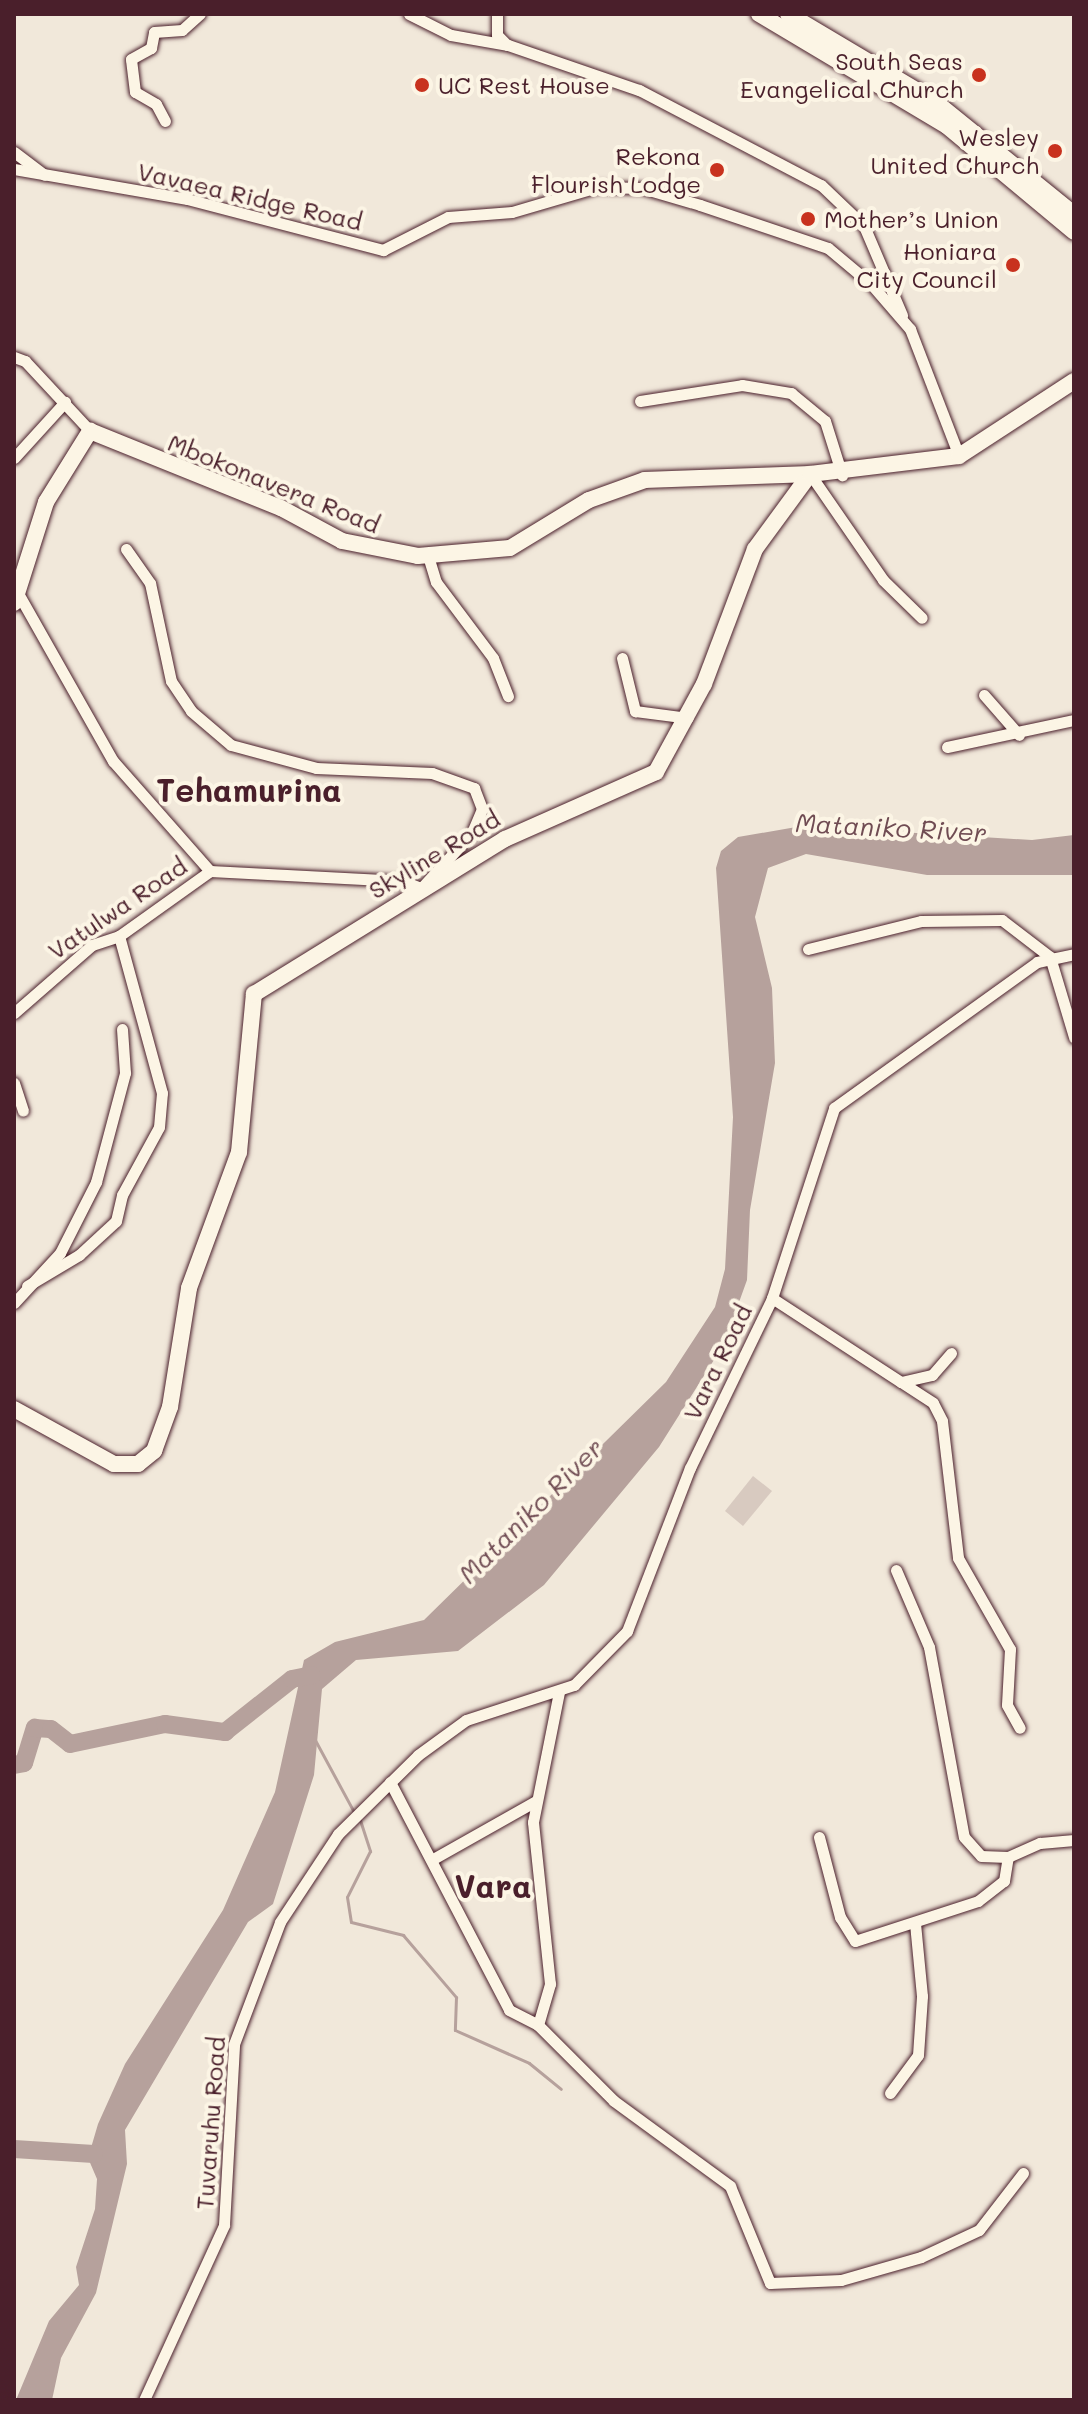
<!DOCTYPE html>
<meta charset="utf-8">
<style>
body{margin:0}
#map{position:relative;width:1088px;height:2414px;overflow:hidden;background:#f1e8da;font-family:Mali,sans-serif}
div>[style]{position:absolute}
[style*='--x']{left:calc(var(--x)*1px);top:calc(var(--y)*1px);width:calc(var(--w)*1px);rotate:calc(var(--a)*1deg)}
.green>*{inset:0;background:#d8cac0}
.water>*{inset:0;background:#b6a19c}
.stream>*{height:3px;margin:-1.5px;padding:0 1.5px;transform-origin:1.5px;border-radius:1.5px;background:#b6a19c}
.river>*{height:18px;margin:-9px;padding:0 9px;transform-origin:9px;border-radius:9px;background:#b6a19c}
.roads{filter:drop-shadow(0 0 2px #4a1f2b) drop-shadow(0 0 2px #4a1f2b)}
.street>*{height:11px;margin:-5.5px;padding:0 5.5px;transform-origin:5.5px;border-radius:5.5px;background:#fcf5e5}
.secondary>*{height:16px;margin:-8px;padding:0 8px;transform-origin:8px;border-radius:8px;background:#fcf5e5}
.dots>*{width:22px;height:22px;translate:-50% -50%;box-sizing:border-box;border:4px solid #fcf5e5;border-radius:50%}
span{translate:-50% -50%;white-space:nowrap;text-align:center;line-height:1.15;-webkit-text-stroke:8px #fcf5e5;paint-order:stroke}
.poi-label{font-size:24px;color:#4a1f2b}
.right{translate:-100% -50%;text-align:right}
.left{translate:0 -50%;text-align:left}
.street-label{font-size:24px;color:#4a1f2b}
.water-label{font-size:26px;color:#704c53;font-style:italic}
.district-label{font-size:32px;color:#4a1f2b;font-weight:700}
.frame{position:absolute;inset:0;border:16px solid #4a1f2b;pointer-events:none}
</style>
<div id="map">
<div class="green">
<div style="clip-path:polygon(753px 1476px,772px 1491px,743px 1526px,725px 1511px)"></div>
</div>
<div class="water">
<div style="clip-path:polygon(802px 826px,1032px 840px,1074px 835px,1074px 875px,927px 875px,806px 854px,768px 868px,755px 917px,772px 988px,775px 1063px,750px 1210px,747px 1280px,724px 1344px,659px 1447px,544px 1585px,458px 1651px,356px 1660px,322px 1689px,314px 1775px,273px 1904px,248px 1922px,125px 2130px,127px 2164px,96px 2293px,61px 2358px,52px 2400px,16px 2400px,49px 2321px,79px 2285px,76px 2267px,95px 2209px,97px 2179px,88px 2158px,98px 2124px,125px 2064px,223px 1910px,275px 1792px,304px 1660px,335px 1642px,424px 1620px,666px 1382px,715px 1307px,725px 1269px,733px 1117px,716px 868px,721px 851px,738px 837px)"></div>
</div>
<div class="stream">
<div style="--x:315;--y:1740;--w:84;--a:61.6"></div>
<div style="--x:360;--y:1820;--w:33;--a:72"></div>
<div style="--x:370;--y:1851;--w:51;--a:116.6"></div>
<div style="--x:347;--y:1897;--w:25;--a:81"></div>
<div style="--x:351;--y:1922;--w:54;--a:14"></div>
<div style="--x:403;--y:1935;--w:82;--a:49.5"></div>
<div style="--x:456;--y:1997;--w:33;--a:92"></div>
<div style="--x:455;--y:2030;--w:81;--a:24"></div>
<div style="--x:529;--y:2063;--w:41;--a:39.1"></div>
</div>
<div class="river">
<div style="--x:14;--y:1765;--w:10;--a:-11"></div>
<div style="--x:24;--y:1763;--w:37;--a:-73"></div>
<div style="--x:35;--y:1728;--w:16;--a:4"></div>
<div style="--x:51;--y:1729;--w:24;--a:38"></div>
<div style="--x:70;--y:1744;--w:97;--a:-11.9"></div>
<div style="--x:165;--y:1724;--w:61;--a:7.6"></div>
<div style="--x:225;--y:1732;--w:85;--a:-38.3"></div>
<div style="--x:292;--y:1679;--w:20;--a:-11"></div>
<div style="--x:14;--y:2149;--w:80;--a:3.6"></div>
</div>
<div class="roads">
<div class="street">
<div style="--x:409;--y:14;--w:47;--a:26.6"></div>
<div style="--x:451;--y:35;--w:58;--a:10"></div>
<div style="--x:508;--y:45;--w:139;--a:19"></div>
<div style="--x:639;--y:90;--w:205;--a:27.6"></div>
<div style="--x:821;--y:185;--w:59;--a:43.6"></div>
<div style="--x:864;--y:226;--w:97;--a:66.9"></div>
<div style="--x:497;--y:14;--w:21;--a:90"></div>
<div style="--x:497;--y:35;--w:14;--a:45"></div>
<div style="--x:165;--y:121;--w:19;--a:-118"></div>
<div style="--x:156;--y:104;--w:24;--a:-150"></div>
<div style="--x:135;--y:92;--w:33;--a:-97"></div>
<div style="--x:131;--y:59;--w:23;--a:-29"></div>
<div style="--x:151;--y:48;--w:16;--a:-79"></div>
<div style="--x:154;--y:32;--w:28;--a:-4"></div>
<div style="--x:182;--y:30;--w:24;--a:-42"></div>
<div style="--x:14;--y:152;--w:38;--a:37"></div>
<div style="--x:14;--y:169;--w:176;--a:9.8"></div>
<div style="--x:187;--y:199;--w:203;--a:14.6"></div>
<div style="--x:383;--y:250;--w:73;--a:-26.9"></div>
<div style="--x:448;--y:217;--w:64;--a:-4.5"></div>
<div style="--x:512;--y:212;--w:89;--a:-16.4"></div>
<div style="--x:597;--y:187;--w:45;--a:1.3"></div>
<div style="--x:642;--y:188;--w:60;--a:16.3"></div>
<div style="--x:700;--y:205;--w:135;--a:18.6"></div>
<div style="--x:828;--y:248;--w:56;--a:39.9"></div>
<div style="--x:871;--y:284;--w:60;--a:49.1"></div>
<div style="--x:910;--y:329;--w:136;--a:68.9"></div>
<div style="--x:14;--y:357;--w:12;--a:20"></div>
<div style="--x:25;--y:361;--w:96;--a:47.1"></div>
<div style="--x:640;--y:401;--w:103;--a:-8.9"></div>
<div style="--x:742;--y:385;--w:50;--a:9.3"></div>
<div style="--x:791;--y:393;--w:44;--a:39.5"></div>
<div style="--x:825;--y:421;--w:57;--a:72.5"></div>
<div style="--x:14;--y:458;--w:76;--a:-47.7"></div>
<div style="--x:810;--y:474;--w:129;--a:55.4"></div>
<div style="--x:883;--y:580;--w:54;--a:44.3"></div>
<div style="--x:126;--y:549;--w:42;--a:54.8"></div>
<div style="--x:150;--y:583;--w:100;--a:77.9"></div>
<div style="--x:171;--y:681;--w:36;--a:56"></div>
<div style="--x:191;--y:711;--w:52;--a:40.4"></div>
<div style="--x:231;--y:745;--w:88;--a:15.1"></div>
<div style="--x:316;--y:768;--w:116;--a:2.5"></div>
<div style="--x:432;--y:773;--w:45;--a:19.7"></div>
<div style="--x:474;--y:788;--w:22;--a:69"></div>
<div style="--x:482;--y:809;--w:26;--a:113"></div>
<div style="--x:472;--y:833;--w:69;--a:132.7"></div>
<div style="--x:428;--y:556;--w:27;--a:73"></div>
<div style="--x:436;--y:582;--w:95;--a:53.1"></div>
<div style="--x:493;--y:658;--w:41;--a:68.5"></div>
<div style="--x:19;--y:595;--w:191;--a:60.5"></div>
<div style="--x:113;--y:761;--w:147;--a:48.6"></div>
<div style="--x:210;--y:871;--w:192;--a:3"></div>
<div style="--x:402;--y:881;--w:20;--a:20"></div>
<div style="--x:622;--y:658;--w:55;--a:76.2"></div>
<div style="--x:635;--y:711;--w:53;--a:7.5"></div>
<div style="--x:984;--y:695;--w:53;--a:48.8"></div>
<div style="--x:947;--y:747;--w:130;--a:-12"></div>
<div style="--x:808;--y:949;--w:116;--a:-13.9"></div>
<div style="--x:921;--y:921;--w:81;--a:-0.7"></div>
<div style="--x:1002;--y:920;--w:61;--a:37.6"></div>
<div style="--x:1050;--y:957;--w:84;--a:73.3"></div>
<div style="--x:14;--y:1013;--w:103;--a:-41.1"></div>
<div style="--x:92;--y:945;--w:28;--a:-18"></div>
<div style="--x:119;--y:936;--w:112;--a:-35.5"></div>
<div style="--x:14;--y:1083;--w:29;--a:72"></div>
<div style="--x:27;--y:1286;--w:61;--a:-30.8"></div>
<div style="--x:79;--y:1255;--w:50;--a:-42.6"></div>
<div style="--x:116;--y:1221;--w:27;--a:-77"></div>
<div style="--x:122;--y:1195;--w:77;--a:-61.4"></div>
<div style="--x:159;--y:1127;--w:34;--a:-85"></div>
<div style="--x:162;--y:1093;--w:163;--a:-105.3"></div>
<div style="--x:772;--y:1298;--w:154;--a:33.1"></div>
<div style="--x:901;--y:1382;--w:32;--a:-13"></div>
<div style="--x:932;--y:1375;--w:29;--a:-49"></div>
<div style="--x:14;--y:1303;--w:68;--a:-47.4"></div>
<div style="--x:60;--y:1253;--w:80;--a:-63.1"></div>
<div style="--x:96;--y:1182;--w:113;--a:-75.1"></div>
<div style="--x:125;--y:1073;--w:44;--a:-93.9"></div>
<div style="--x:901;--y:1382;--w:38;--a:33"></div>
<div style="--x:933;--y:1403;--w:20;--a:63"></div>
<div style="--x:942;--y:1421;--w:138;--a:83.3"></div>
<div style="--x:958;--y:1558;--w:105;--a:60.3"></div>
<div style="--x:1010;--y:1649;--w:56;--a:93.1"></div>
<div style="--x:1007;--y:1705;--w:26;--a:61"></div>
<div style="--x:896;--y:1570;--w:84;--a:66.8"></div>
<div style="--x:929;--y:1647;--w:193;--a:79.6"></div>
<div style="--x:964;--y:1837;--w:25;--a:48"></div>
<div style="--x:981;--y:1856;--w:27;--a:2"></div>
<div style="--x:390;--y:1782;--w:257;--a:62.4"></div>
<div style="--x:509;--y:2010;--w:33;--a:27"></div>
<div style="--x:538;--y:2025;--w:107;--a:45"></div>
<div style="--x:614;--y:2101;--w:144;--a:36.2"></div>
<div style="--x:730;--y:2186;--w:105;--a:67.6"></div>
<div style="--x:770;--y:2283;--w:71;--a:-2.4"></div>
<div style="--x:841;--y:2280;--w:83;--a:-16"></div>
<div style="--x:921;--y:2257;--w:64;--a:-25"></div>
<div style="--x:979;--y:2230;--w:72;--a:-52.3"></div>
<div style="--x:819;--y:1837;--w:83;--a:75.3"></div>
<div style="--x:840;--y:1917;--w:28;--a:58"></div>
<div style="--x:855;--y:1941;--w:129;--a:-18"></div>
<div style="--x:978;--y:1901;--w:33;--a:-38"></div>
<div style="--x:1004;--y:1881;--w:24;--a:-81"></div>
<div style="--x:1008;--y:1857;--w:35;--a:-24"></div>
<div style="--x:1040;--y:1843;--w:34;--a:-5"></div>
<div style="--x:433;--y:1859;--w:118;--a:-29.4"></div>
<div style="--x:538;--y:2025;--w:43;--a:-73.7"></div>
<div style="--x:550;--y:1984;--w:163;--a:-96"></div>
<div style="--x:533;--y:1822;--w:133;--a:-78.7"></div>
<div style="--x:890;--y:2093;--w:47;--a:-53.6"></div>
<div style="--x:918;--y:2055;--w:59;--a:-86.1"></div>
<div style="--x:922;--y:1996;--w:73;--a:-95.5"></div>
<div style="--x:144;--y:2400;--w:192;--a:-65.4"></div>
<div style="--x:224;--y:2225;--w:181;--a:-86.8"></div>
<div style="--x:234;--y:2044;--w:130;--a:-69.3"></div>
<div style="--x:280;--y:1922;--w:105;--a:-56.6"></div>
<div style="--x:338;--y:1834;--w:112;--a:-44.6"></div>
<div style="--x:418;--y:1755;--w:59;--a:-36.1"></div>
<div style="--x:466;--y:1720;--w:114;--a:-18"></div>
<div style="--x:574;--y:1685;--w:76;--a:-45.5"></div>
<div style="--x:627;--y:1631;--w:175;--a:-68.9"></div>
<div style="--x:690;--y:1468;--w:189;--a:-64.2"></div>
<div style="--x:772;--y:1298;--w:200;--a:-71.9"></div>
<div style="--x:834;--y:1108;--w:250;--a:-35.7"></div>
<div style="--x:1037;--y:962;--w:38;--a:-12"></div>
</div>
<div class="secondary">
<div style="--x:759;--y:14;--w:219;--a:30.8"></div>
<div style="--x:947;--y:126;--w:165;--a:39.8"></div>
<div style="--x:788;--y:14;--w:169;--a:30.7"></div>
<div style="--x:933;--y:100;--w:181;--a:39"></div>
<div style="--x:14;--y:603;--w:106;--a:-72.4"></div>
<div style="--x:46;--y:502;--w:84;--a:-58.2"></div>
<div style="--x:90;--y:431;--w:206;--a:22"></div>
<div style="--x:281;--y:508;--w:69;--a:28.4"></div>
<div style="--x:342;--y:541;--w:77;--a:11.2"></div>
<div style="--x:418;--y:556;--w:92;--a:-5"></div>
<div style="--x:510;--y:548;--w:92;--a:-31.3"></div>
<div style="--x:589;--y:500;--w:59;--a:-19.7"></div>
<div style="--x:645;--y:480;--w:165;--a:-2.1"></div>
<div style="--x:14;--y:1409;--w:114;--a:28.8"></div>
<div style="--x:114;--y:1464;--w:24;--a:0"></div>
<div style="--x:138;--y:1464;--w:21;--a:-39"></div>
<div style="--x:154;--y:1451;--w:47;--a:-70"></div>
<div style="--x:170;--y:1407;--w:121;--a:-80.9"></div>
<div style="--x:189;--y:1288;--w:145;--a:-69.8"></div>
<div style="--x:239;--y:1152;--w:159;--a:-84.6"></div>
<div style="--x:254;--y:994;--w:295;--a:-31.7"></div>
<div style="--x:505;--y:839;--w:165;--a:-23.9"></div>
<div style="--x:656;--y:772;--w:100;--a:-61.4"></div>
<div style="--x:704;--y:684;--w:144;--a:-69.3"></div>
<div style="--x:755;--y:549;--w:93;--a:-53.7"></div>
<div style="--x:810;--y:474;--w:150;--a:-6.9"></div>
<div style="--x:959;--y:456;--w:137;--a:-33.1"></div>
</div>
</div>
<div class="dots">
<div style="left:979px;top:75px;background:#c8321e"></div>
<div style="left:422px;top:85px;background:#c8321e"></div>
<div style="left:1055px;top:151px;background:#c8321e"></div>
<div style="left:717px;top:170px;background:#c8321e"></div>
<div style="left:808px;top:219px;background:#c8321e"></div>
<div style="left:1013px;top:265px;background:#c8321e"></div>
</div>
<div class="poi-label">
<span class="right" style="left:963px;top:75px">South Seas<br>Evangelical Church</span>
<span class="left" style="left:438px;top:85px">UC Rest House</span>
<span class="right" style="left:1039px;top:151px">Wesley<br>United Church</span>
<span class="right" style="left:701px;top:170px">Rekona<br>Flourish Lodge</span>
<span class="left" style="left:824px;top:219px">Mother’s Union</span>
<span class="right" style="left:997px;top:265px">Honiara<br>City Council</span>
</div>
<div class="street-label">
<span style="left:250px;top:196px;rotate:13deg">Vavaea Ridge Road</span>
<span style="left:274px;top:483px;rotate:22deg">Mbokonavera Road</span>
<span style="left:434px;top:854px;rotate:-31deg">Skyline Road</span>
<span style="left:117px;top:908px;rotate:-34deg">Vatulwa Road</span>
<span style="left:717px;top:1362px;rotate:-64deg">Vara Road</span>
<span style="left:210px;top:2123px;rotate:-86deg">Tuvaruhu Road</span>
</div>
<div class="water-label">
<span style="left:891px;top:828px;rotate:3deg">Mataniko River</span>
<span style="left:531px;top:1511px;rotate:-45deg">Mataniko River</span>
</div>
<div class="district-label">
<span style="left:249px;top:789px">Tehamurina</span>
<span style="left:493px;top:1885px">Vara</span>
</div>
<div class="frame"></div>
</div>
